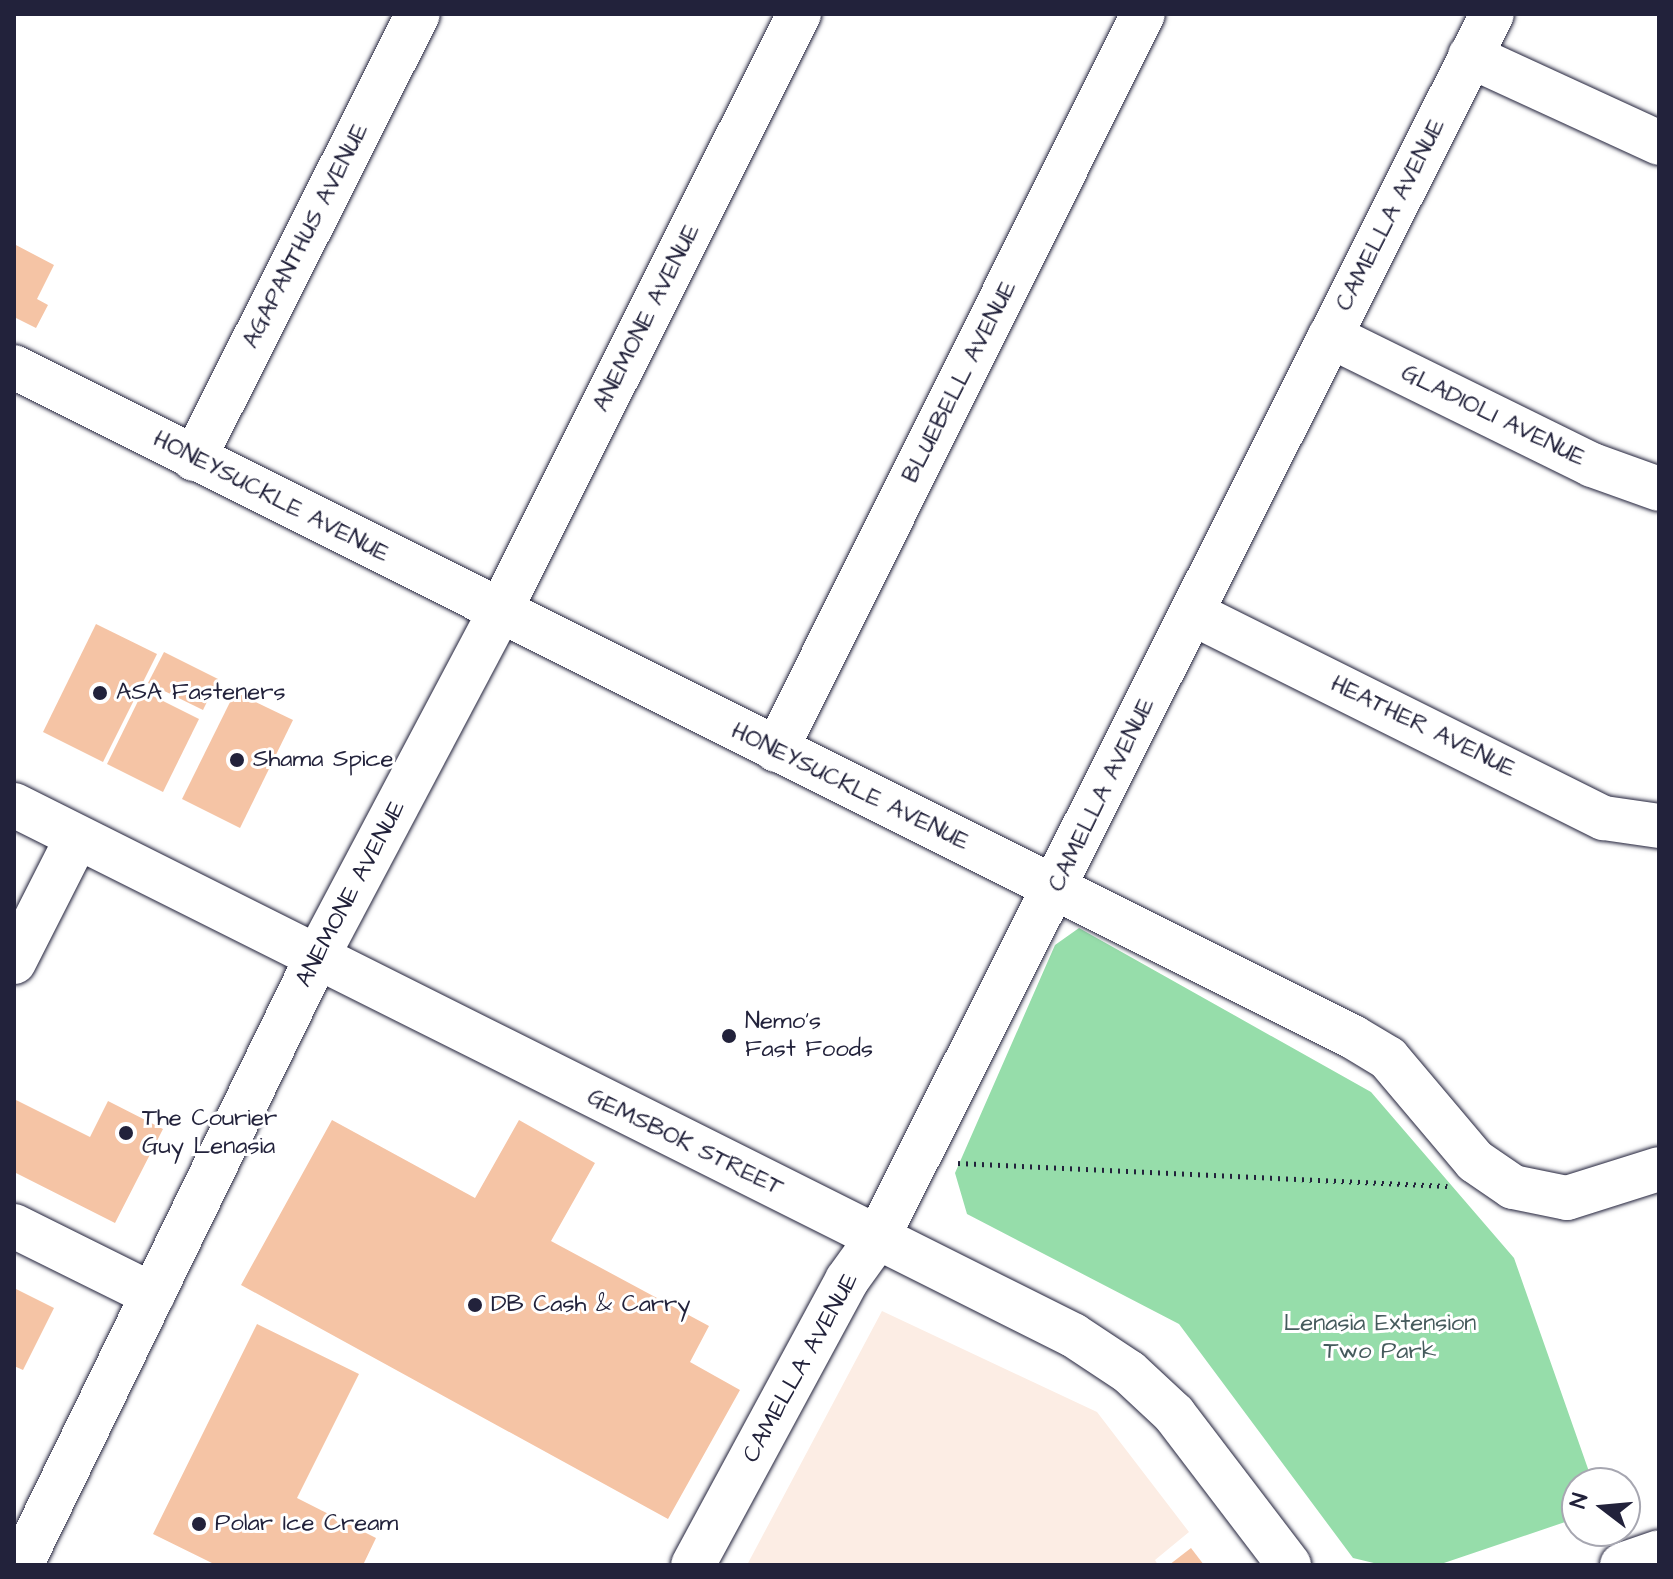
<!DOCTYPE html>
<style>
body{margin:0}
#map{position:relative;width:1673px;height:1579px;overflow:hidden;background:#fff;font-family:"Architects Daughter",sans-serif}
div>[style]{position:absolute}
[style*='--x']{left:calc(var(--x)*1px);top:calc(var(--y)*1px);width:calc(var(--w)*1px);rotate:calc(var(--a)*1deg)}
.built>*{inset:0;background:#fcede4}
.green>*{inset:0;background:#96ddaa}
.building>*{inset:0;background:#f5c4a5}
.path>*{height:5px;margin-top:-2.5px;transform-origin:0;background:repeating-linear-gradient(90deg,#22223b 0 2px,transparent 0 8px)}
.roads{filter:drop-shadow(0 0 2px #22223b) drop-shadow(0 0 2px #22223b)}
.minor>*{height:44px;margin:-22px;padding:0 22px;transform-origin:22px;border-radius:22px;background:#fff}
.dots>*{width:22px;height:22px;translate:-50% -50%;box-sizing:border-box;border:4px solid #fff;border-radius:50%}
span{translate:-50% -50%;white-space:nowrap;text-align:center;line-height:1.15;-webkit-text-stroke:6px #fff;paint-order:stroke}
.street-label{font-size:24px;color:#22223b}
.poi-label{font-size:24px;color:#22223b}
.left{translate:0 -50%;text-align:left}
.park-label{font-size:24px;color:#455a5c}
.frame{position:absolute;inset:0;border:16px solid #22223b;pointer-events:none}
.north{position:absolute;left:1561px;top:1467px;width:80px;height:80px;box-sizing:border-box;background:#fff;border:2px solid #a7a7b1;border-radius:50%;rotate:286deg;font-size:22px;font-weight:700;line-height:32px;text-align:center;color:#22223b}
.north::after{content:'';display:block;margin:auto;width:28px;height:36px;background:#22223b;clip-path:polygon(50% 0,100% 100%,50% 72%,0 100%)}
</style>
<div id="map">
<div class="built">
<div style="clip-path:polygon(882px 1311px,1097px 1412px,1189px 1532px,1155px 1560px,1158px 1565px,747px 1565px)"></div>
</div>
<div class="green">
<div style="clip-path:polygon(1079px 928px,1371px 1092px,1514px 1258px,1593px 1483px,1577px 1483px,1577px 1518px,1438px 1565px,1382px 1565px,1353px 1558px,1179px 1324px,967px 1214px,955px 1173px,1055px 945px)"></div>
</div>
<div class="building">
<div style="clip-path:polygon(14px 244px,54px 265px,37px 299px,48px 305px,36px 328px,14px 317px)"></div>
<div style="clip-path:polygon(96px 624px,157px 654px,103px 762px,43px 732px)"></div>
<div style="clip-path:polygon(164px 652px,218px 679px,203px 710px,148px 683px)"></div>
<div style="clip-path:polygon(143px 691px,199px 719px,163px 792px,107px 764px)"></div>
<div style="clip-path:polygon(235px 692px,293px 720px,240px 828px,182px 799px)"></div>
<div style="clip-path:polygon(14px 1099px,90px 1137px,108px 1101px,163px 1129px,115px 1223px,14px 1172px)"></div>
<div style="clip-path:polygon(332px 1120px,475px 1198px,519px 1120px,595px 1163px,551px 1241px,709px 1326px,690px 1362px,740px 1390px,668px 1519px,241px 1285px)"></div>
<div style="clip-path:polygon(14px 1288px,54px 1308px,23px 1370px,14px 1366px)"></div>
<div style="clip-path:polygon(257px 1324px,359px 1374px,297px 1498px,376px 1538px,363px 1565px,216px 1565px,153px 1534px)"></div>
<div style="clip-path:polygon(1191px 1548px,1204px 1565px,1169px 1565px)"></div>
</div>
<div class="path">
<div style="--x:958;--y:1163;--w:490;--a:2.7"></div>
</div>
<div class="roads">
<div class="minor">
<div style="--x:1470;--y:56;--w:208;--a:24.7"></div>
<div style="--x:1330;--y:336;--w:292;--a:26.2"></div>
<div style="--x:1592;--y:465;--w:71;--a:19.7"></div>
<div style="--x:14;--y:367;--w:1497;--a:26.58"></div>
<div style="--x:1353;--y:1037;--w:41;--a:31"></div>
<div style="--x:1388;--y:1058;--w:135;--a:49.8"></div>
<div style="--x:1475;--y:1161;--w:46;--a:34.4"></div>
<div style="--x:1513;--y:1187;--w:55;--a:11.5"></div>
<div style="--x:1567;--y:1198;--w:96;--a:-17.5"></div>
<div style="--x:194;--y:459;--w:498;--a:-63.3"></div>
<div style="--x:1192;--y:613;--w:460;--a:26.5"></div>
<div style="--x:1604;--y:818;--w:56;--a:8.3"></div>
<div style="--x:776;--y:750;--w:822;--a:-63.5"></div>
<div style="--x:14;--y:805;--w:1184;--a:26.59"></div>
<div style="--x:1073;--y:1335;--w:67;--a:33.5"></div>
<div style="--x:1129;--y:1372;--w:62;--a:43"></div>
<div style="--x:1174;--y:1414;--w:190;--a:52.7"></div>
<div style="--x:14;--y:962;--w:139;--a:-63.1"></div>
<div style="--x:14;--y:1226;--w:155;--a:26.4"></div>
<div style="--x:21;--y:1565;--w:676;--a:-64.04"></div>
<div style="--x:317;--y:957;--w:391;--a:-62.1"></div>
<div style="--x:500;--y:611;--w:668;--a:-63.4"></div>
<div style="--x:693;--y:1565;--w:324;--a:-61.6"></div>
<div style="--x:847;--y:1280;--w:53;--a:-54.2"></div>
<div style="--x:878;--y:1237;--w:1368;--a:-63.34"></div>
<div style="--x:1622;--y:1565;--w:39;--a:-19"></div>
</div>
</div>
<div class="dots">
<div style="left:100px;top:693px;background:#22223b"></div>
<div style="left:237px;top:760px;background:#22223b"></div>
<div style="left:729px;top:1036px;background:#22223b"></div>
<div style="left:126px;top:1133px;background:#22223b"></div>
<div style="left:475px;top:1305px;background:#22223b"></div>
<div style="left:199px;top:1524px;background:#22223b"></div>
</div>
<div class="street-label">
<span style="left:1391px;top:215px;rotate:-63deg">CAMELLA AVENUE</span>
<span style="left:306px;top:236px;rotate:-63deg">AGAPANTHUS AVENUE</span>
<span style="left:647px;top:318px;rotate:-63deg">ANEMONE AVENUE</span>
<span style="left:960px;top:382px;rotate:-63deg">BLUEBELL AVENUE</span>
<span style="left:1493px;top:416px;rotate:26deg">GLADIOLI AVENUE</span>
<span style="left:271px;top:497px;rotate:27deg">HONEYSUCKLE AVENUE</span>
<span style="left:1423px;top:727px;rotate:26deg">HEATHER AVENUE</span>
<span style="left:850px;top:787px;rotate:26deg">HONEYSUCKLE AVENUE</span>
<span style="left:1102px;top:795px;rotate:-64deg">CAMELLA AVENUE</span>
<span style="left:351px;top:894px;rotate:-62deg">ANEMONE AVENUE</span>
<span style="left:685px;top:1143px;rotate:26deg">GEMSBOK STREET</span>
<span style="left:801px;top:1368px;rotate:-61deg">CAMELLA AVENUE</span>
</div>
<div class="poi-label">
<span class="left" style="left:116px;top:693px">ASA Fasteners</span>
<span class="left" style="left:253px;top:760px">Shama Spice</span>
<span class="left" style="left:745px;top:1036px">Nemo's<br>Fast Foods</span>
<span class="left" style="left:142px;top:1133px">The Courier<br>Guy Lenasia</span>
<span class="left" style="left:491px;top:1305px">DB Cash &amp; Carry</span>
<span class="left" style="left:215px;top:1524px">Polar Ice Cream</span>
</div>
<div class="park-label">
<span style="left:1380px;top:1338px">Lenasia Extension<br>Two Park</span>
</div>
<div class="frame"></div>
<div class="north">N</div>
</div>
